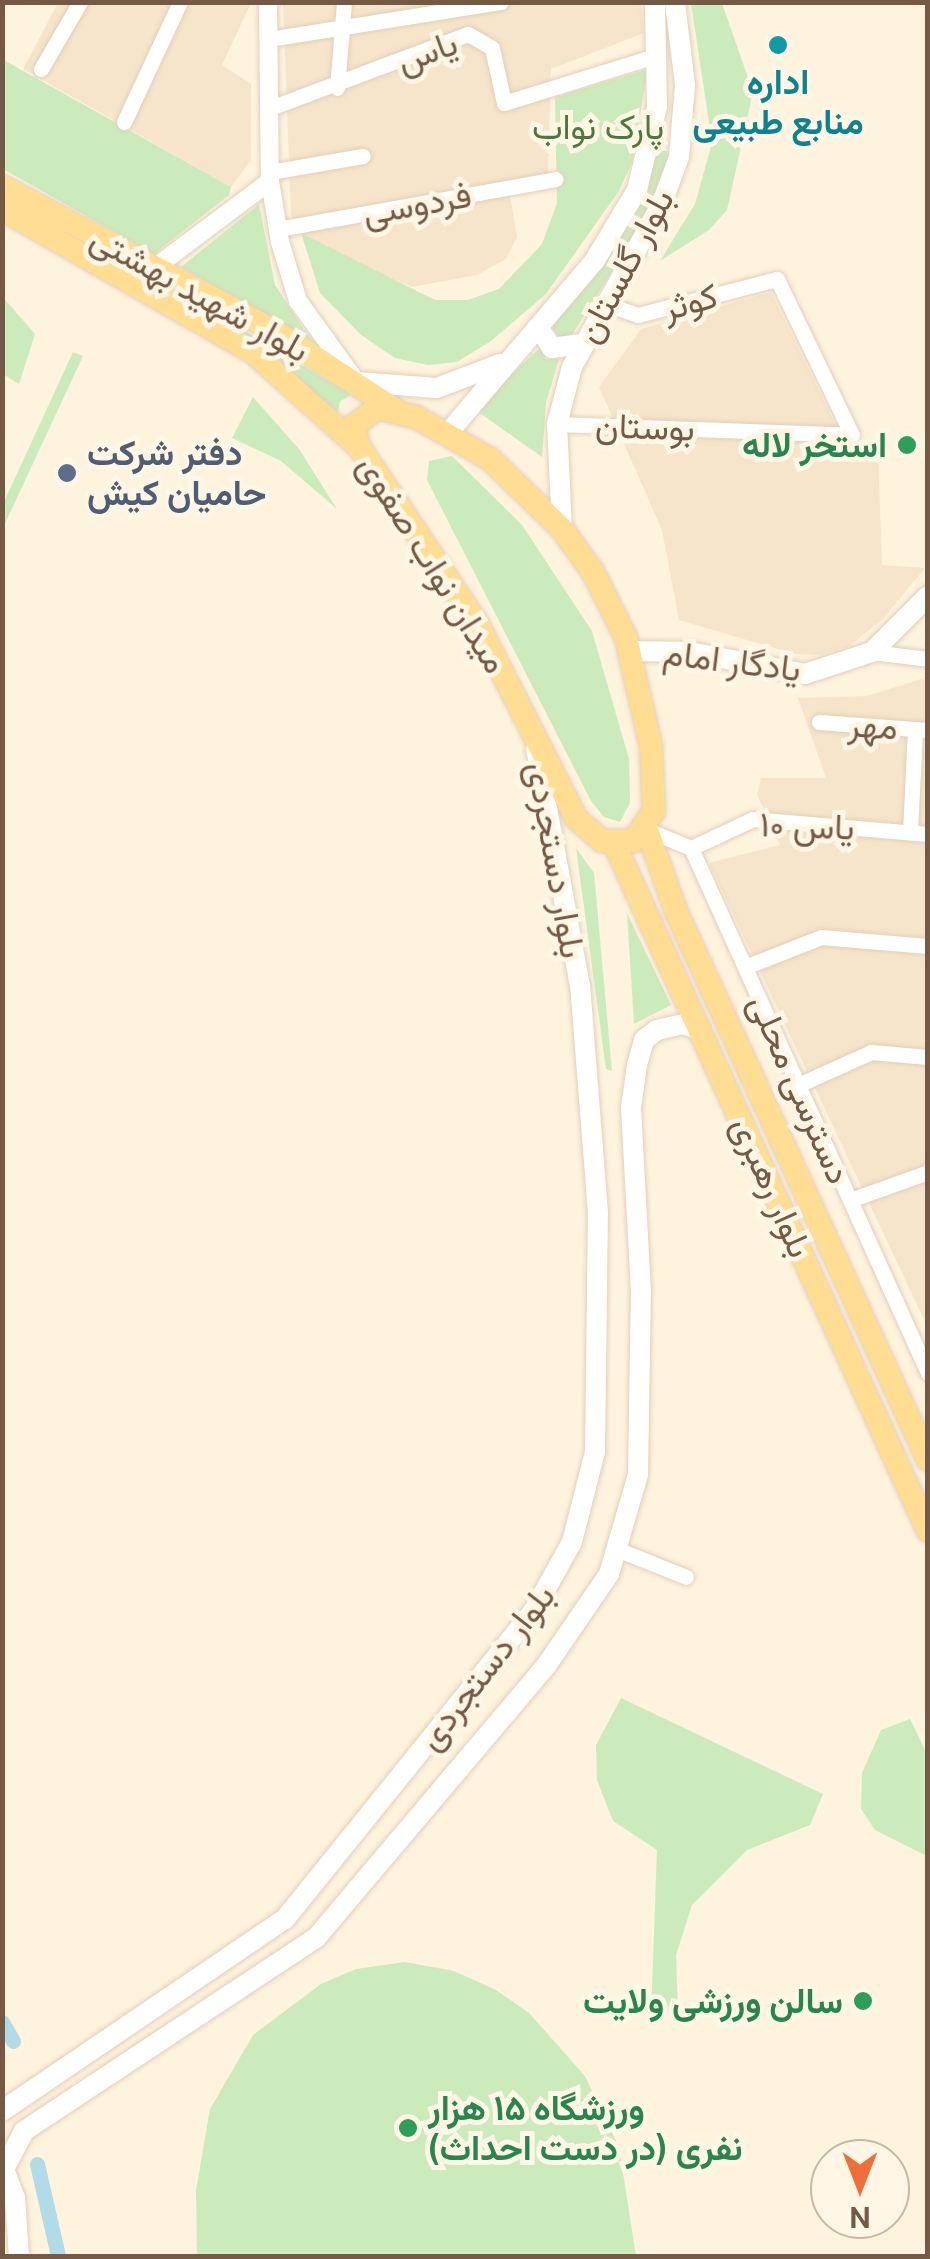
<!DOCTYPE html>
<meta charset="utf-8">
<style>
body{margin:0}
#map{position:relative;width:930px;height:2259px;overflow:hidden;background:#fef3dd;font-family:"Public Sans",Vazirmatn,sans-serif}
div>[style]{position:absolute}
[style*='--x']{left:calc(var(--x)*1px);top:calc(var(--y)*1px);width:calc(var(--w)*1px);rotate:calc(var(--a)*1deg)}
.residential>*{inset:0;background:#f6e5cb}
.green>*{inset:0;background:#ccebbc}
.canal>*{height:15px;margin:-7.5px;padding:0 7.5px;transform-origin:7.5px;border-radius:7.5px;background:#b1dce7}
.roads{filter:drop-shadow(0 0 2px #e2cfb9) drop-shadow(0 0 2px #e2cfb9)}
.minor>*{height:15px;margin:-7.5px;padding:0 7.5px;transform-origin:7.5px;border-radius:7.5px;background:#fff}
.tertiary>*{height:18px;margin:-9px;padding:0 9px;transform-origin:9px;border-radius:9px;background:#fff}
.secondary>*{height:20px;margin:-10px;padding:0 10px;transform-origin:10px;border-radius:10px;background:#fff}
.primary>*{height:22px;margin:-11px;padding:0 11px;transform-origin:11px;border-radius:11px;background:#ffde93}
.dots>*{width:28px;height:28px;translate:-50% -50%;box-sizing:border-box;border:5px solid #fff6e5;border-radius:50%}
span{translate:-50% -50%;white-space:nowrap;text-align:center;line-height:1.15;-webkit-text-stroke:10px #fff6e5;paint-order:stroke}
.street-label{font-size:35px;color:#745945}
.culture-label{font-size:35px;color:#0d838f;font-weight:700}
.park-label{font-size:35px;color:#4b7b3c}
.leisure-label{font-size:35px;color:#27864d;font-weight:700}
.right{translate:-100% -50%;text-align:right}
.left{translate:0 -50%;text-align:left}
.service-label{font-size:35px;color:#4e5e75;font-weight:700}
.frame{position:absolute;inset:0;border:5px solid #745945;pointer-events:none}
.north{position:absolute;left:810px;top:2139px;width:100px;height:100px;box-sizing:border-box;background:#fff6e5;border:2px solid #c7b7a5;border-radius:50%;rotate:180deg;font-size:28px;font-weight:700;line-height:40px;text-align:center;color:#745945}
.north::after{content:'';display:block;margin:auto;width:35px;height:45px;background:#f06e39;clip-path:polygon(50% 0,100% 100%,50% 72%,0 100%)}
</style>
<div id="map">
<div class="residential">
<div style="clip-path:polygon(58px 3px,251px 3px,222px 65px,251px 84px,251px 160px,231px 187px,23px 69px)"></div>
<div style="clip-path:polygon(283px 3px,641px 3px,644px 33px,551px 69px,548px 174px,508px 184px,517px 237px,506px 259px,477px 275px,412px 287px,346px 260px,301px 233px,291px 216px)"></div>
<div style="clip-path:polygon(771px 292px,852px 458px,878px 454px,882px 565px,925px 568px,883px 619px,848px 647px,820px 655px,795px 654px,679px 620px,662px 530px,599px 387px,641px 329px)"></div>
<div style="clip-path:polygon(921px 679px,927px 680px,927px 1326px,709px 863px,780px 845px,757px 794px,761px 778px,826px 778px,798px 698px,867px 696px)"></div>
</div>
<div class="green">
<div style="clip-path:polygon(691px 3px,722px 3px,753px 92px,727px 210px,709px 230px,660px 261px,695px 204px,712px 143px)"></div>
<div style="clip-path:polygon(2px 59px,231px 187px,229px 195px,154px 254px,3px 169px)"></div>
<div style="clip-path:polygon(648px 69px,632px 162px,619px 191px,546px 294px,491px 341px,457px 362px,428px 365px,395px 358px,361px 335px,320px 293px,301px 233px,435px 300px,468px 300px,499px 289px,542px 244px,557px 203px,555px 97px)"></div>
<div style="clip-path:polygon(659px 150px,670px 152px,661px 186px,634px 236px,570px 338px,559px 337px,552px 327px,633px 215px)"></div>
<div style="clip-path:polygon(259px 204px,275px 285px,311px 340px,181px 267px)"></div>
<div style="clip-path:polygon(2px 296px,35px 334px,19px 384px,3px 374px)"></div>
<div style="clip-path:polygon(193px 300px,352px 395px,340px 401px,338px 412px)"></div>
<div style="clip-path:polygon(540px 348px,546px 359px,559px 359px,546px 403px,542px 457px,474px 409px)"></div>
<div style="clip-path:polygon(73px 352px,83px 356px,3px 528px,3px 504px)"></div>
<div style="clip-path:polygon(253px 397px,299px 449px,337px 509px,281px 461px,232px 438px)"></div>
<div style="clip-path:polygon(452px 456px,522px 525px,592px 631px,629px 759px,630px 803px,620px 822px,604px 817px,591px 801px,427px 480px,429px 461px)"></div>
<div style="clip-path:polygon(576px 848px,594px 873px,612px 1071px,606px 1069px)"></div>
<div style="clip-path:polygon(627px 913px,671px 1005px,634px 1024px)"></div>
<div style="clip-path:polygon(621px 1698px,823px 1794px,810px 1825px,747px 1850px,692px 1905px,676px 1955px,678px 2010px,651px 2014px,657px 1850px,613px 1821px,597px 1780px,596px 1745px)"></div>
<div style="clip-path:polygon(910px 1719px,927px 1754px,927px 1856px,875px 1830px,861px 1809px,862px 1773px,881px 1730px)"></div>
<div style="clip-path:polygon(405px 1962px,454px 1971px,496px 1990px,529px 2013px,585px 2076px,619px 2147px,636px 2256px,197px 2256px,196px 2190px,210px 2109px,253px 2035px,321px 1984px,356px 1969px)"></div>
</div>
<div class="canal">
<div style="--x:2;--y:2022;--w:22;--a:60"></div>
<div style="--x:37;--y:2164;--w:94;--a:77.1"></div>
</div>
<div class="roads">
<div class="minor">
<div style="--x:269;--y:39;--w:235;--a:-9.1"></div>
<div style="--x:41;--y:69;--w:78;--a:-59.8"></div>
<div style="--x:337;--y:88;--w:86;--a:-85.3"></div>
<div style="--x:270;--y:108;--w:211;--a:-20.5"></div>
<div style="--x:468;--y:34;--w:28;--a:30"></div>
<div style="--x:492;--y:48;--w:56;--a:77.7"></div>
<div style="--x:504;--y:103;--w:161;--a:-17.3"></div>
<div style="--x:124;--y:122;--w:132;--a:-65"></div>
<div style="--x:270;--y:172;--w:94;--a:-9.8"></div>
<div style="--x:278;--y:229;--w:282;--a:-10.2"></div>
<div style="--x:557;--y:424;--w:295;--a:2.1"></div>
<div style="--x:852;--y:435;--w:173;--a:-115.7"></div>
<div style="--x:777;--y:279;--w:144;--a:165.5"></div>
<div style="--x:638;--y:315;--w:37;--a:-161"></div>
<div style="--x:872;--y:652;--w:56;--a:7.1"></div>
<div style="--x:819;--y:722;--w:109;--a:4.2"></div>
<div style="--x:647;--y:830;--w:48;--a:22.2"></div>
<div style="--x:691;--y:848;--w:576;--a:65.7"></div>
<div style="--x:910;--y:832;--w:103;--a:-87.2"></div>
<div style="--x:691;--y:848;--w:68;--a:-25.1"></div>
<div style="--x:753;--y:819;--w:176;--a:4.9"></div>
<div style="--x:745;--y:967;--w:82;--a:-21.5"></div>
<div style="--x:821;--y:937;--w:107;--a:4.8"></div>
<div style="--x:798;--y:1085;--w:80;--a:-24.3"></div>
<div style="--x:871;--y:1052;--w:57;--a:5"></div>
<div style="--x:850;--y:1200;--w:83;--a:-19.7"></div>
<div style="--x:619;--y:1550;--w:72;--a:21.9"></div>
</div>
<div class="tertiary">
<div style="--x:268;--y:2;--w:179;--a:89.4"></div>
<div style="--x:270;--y:181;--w:62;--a:80.7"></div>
<div style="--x:280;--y:242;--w:62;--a:73"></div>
<div style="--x:298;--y:301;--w:92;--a:54.2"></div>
<div style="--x:153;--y:269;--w:146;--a:-36.9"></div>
</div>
<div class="secondary">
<div style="--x:538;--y:327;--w:25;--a:56"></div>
<div style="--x:552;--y:348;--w:29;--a:-8"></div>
<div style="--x:357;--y:382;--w:80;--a:4.3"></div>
<div style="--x:437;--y:388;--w:67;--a:-20.9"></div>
<div style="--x:448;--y:433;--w:227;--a:-49.6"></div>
<div style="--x:595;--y:260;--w:82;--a:-59"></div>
<div style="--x:637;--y:190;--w:85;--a:-76.5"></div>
<div style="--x:657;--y:107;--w:105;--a:-91.1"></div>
<div style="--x:562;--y:529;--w:105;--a:-92.7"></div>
<div style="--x:557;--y:424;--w:59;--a:-75.3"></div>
<div style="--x:572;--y:367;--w:187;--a:-61.2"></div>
<div style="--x:662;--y:203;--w:49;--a:-69.7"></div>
<div style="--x:679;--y:157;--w:72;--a:-85.2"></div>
<div style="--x:685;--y:85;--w:84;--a:-96.9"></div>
<div style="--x:630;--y:651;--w:60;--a:1"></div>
<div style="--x:690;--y:652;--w:117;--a:10.8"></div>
<div style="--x:805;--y:674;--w:71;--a:-18.2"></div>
<div style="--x:872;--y:652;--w:79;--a:-45"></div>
<div style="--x:2;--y:2111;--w:342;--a:-34.2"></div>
<div style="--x:285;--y:1919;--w:395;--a:-51.1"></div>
<div style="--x:533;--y:1612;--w:80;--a:-60.9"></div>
<div style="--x:572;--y:1542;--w:93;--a:-75.7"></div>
<div style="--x:595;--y:1452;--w:239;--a:-89.3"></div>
<div style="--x:598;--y:1213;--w:228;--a:-94.5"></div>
<div style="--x:580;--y:986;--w:241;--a:-100.5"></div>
<div style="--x:19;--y:2256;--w:58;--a:-93.9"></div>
<div style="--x:15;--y:2198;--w:31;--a:-111"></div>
<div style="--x:4;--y:2169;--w:43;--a:-62.2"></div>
<div style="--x:24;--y:2131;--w:350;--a:-33.5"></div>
<div style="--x:316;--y:1938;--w:356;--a:-49.8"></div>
<div style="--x:546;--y:1666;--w:112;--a:-55.6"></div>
<div style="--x:609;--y:1574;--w:103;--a:-73.7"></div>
<div style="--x:638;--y:1475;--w:183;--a:-89.1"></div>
<div style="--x:641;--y:1292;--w:184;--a:-93.1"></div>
<div style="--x:631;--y:1108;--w:43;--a:-82.1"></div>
<div style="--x:637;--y:1065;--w:26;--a:-74"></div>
<div style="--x:644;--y:1040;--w:16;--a:-38"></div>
<div style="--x:657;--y:1030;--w:28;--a:-13"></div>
<div style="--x:684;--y:1024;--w:18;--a:22"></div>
</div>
<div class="primary">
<div style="--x:2;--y:186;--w:307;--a:28"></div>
<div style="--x:273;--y:330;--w:145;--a:33.1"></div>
<div style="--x:2;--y:209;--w:289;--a:29.7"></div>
<div style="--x:253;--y:352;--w:142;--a:41.9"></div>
<div style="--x:377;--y:408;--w:40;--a:13"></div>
<div style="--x:416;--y:417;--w:85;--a:29.6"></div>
<div style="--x:490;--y:459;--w:100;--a:44.2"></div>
<div style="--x:562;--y:529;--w:53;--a:54.2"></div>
<div style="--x:593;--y:572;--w:74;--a:63.4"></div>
<div style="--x:626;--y:638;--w:111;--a:77"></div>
<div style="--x:651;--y:746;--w:65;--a:87.4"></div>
<div style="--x:654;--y:811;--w:37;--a:125"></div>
<div style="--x:633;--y:841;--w:31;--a:180"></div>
<div style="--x:602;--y:841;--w:35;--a:-139"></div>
<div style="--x:576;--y:818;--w:219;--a:-116.9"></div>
<div style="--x:477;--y:623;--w:212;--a:-123.8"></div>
<div style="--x:359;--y:447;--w:22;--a:-103"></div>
<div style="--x:354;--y:426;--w:29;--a:-38"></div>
<div style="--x:647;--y:830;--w:86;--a:70.3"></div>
<div style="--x:676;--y:911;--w:604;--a:65.34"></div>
<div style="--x:614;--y:843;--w:756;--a:65.47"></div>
</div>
</div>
<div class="dots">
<div style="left:778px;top:45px;background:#0f9aa8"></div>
<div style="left:907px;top:445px;background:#2e9e5b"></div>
<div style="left:67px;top:473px;background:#5c6f8a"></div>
<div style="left:863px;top:2001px;background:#2e9e5b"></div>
<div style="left:408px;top:2128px;background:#2e9e5b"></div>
</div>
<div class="street-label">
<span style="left:427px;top:52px;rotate:-20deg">یاس</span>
<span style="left:417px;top:204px;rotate:-10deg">فردوسی</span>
<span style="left:625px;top:266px;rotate:-62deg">بلوار گلستان</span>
<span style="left:200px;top:294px;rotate:29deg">بلوار شهید بهشتی</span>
<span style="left:690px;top:302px;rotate:-15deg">کوثر</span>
<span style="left:645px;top:427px;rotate:2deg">بوستان</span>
<span style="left:433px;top:564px;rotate:58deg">میدان نواب صفوی</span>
<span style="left:732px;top:661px;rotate:7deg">یادگار امام</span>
<span style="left:873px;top:726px;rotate:4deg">مهر</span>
<span style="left:807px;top:826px;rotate:2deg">یاس ۱۰</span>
<span style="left:556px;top:860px;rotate:80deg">بلوار دستجردی</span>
<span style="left:800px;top:1089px;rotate:66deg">دسترسی محلی</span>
<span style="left:772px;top:1187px;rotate:66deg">بلوار رهبری</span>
<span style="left:486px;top:1667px;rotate:-52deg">بلوار دستجردی</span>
</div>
<div class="culture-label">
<span style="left:778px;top:102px">اداره<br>منابع طبیعی</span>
</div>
<div class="park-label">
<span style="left:598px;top:127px">پارک نواب</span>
</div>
<div class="leisure-label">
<span class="right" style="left:887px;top:445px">استخر لاله</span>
<span class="right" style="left:843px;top:2001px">سالن ورزشی ولایت</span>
<span class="left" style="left:428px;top:2128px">ورزشگاه ۱۵ هزار<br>نفری (در دست احداث)</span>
</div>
<div class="service-label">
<span class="left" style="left:87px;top:473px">دفتر شرکت<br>حامیان کیش</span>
</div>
<div class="frame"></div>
<div class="north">N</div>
</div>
